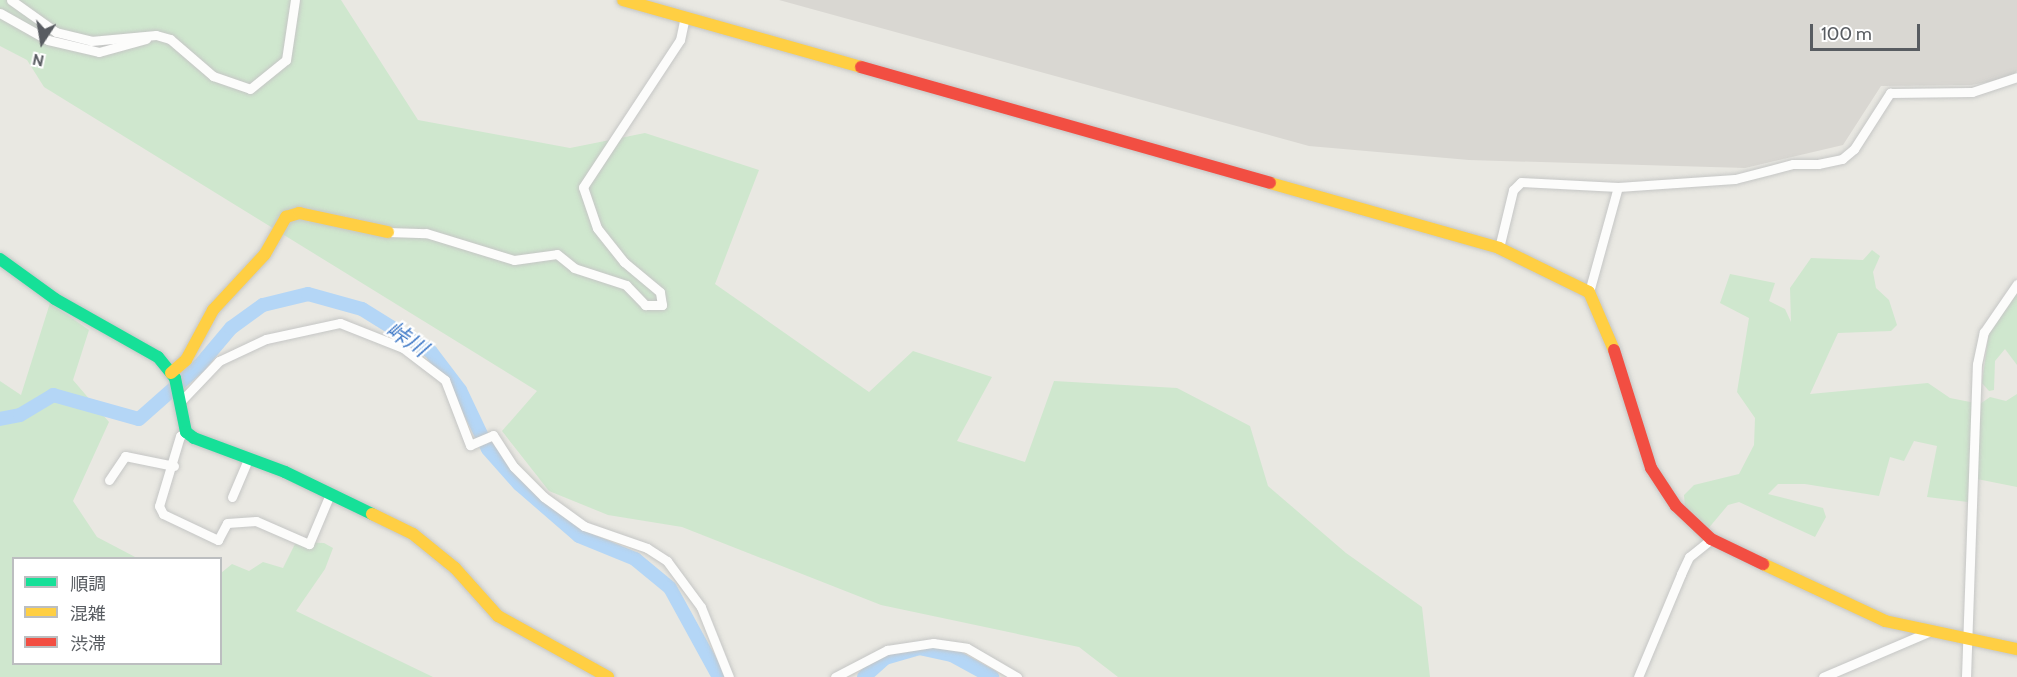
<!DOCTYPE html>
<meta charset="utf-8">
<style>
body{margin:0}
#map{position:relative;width:2017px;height:677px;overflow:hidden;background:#e9e8e2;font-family:Cabin,"Noto Sans JP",sans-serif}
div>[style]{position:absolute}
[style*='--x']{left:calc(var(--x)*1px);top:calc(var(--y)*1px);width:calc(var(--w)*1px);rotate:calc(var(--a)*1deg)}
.industrial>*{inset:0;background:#d9d7d2}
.green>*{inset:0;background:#cfe7ce}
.river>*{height:14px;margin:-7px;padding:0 7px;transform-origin:7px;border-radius:7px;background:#b4d6f6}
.roads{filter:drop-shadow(0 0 2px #c5c6c5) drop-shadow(0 0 2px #c5c6c5)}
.street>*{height:9px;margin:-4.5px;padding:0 4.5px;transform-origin:4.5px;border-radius:4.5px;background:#fcfcfb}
.fast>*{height:12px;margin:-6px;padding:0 6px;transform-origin:6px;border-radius:6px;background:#16e098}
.slow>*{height:12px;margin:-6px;padding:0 6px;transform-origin:6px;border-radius:6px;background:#ffcf43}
.jam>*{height:12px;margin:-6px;padding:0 6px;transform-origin:6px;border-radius:6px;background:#f24e42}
span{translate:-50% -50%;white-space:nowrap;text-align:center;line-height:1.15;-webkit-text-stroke:4.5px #fff;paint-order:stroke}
.water-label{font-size:22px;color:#3c77c6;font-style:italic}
.legend{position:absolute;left:12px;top:557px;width:210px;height:108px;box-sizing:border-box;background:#fff;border:2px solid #bcbec0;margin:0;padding:8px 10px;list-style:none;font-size:18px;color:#585c61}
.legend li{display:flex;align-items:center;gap:12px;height:30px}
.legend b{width:30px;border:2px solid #bcbec0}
.north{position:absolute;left:12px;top:12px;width:60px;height:60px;-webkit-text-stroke:4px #fff;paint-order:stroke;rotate:192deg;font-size:16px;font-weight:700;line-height:24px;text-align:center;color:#585c61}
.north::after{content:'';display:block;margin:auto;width:21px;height:27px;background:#585c61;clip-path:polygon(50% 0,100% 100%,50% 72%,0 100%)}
.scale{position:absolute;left:1810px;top:24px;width:110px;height:27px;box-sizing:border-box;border:3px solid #585c61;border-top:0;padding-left:8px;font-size:18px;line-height:21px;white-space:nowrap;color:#585c61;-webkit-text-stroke:4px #fff;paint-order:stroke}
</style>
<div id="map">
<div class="industrial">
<div style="clip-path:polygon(779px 0,2017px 0,2017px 71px,2010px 78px,1971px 85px,1881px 86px,1843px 145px,1745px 168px,1469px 160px,1309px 146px)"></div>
</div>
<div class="green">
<div style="clip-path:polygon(0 0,341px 0,418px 120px,570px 148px,645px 133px,759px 170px,715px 284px,869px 392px,913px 351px,992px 377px,957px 441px,1025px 462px,1054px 381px,1177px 388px,1250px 426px,1268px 486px,1346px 553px,1422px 607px,1430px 677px,1118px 677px,1079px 647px,881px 605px,682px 527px,608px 515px,549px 491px,502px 431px,537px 391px,44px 87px,27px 60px,0 46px)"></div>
<div style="clip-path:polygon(1872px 250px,1880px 256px,1873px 272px,1876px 288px,1889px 300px,1897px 325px,1891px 331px,1838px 333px,1810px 394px,1928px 383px,1950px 398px,1980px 404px,1990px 397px,2006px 401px,2017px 394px,2017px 487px,1972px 478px,1968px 502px,1927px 497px,1937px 446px,1914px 441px,1904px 461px,1890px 457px,1879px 496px,1805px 484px,1778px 484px,1768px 494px,1823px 508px,1826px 517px,1815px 537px,1739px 502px,1728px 505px,1707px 530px,1685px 508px,1684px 495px,1694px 485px,1739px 474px,1754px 445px,1755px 418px,1737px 392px,1749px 318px,1720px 303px,1730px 274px,1775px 283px,1769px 301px,1785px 309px,1791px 322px,1790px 288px,1811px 258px,1863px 260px)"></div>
<div style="clip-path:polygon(2017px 290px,2017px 365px,2005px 349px,1995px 361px,1994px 390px,1989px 391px,1982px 383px,1989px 331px)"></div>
<div style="clip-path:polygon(50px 303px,89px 330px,73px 380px,109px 422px,73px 501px,97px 537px,137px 558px,14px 558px,14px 664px,220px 664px,221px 573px,232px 564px,249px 571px,263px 562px,283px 568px,296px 542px,324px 543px,333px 548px,325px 569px,296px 611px,433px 677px,0 677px,0 381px,21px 395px)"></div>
</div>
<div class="river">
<div style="--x:0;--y:419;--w:20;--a:-11"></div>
<div style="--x:20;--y:415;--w:39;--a:-31"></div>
<div style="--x:53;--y:395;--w:89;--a:15.6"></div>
<div style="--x:139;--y:419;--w:80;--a:-41.5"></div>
<div style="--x:199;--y:366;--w:50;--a:-49.9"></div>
<div style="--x:231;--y:328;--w:39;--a:-36"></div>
<div style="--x:263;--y:305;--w:46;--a:-13.7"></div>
<div style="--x:308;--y:294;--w:56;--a:15.5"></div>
<div style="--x:362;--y:309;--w:81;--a:31.9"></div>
<div style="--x:431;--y:352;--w:48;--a:52.7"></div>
<div style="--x:460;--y:390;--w:65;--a:64.6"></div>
<div style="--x:488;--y:449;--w:47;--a:48.5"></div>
<div style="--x:519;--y:484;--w:79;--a:40.9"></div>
<div style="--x:579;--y:536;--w:61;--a:22.3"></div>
<div style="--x:635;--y:559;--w:45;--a:39.6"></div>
<div style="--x:670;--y:588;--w:102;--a:61.2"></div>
<div style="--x:864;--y:677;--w:28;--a:-42"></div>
<div style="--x:885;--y:658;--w:35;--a:-16"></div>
<div style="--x:919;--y:648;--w:34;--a:12"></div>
<div style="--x:952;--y:655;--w:46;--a:28.8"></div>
</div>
<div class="roads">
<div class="street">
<div style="--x:11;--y:0;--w:55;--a:35.4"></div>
<div style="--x:56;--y:32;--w:36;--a:14"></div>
<div style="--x:91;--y:41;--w:65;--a:-5.3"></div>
<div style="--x:156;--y:35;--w:15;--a:16"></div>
<div style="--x:170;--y:39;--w:57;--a:40.7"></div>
<div style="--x:213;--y:76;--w:39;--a:19"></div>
<div style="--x:250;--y:89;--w:46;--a:-38.9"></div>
<div style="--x:286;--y:60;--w:61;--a:-81.5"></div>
<div style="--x:0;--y:13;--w:55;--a:29.4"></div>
<div style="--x:48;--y:40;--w:52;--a:13.2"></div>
<div style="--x:99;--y:52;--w:49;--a:-15.5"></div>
<div style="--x:388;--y:232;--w:38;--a:2"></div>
<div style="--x:426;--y:233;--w:92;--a:17.1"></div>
<div style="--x:514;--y:260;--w:43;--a:-7.9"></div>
<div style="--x:557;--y:254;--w:22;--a:39"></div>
<div style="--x:574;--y:268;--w:55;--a:18.1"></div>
<div style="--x:626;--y:285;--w:28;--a:46"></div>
<div style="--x:645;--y:305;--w:17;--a:0"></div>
<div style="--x:662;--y:305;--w:13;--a:-99"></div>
<div style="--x:660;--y:292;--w:47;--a:-140.2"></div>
<div style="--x:624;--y:262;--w:43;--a:-128.5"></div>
<div style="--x:597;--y:228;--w:43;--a:-108.9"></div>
<div style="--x:583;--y:187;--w:176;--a:-56.6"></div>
<div style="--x:680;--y:40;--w:24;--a:-78"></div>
<div style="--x:1499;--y:248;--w:60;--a:-76.4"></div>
<div style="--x:1513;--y:190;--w:11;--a:-45"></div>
<div style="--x:1521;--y:182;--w:97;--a:3"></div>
<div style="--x:1618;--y:187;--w:117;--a:-3.9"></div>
<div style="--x:1735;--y:179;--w:60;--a:-14.5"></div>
<div style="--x:1793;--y:164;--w:25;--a:0"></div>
<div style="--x:1818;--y:164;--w:25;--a:-12"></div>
<div style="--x:1842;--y:159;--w:16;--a:-40"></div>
<div style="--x:1854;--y:149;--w:67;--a:-57.3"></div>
<div style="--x:1890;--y:93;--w:82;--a:-0.7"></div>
<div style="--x:1972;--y:92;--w:47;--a:-18.4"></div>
<div style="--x:1589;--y:292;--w:109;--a:-74.6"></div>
<div style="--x:182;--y:400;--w:54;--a:-46.5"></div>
<div style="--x:219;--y:361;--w:52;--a:-25.1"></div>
<div style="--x:266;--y:339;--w:76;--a:-12.2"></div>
<div style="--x:340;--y:323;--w:68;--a:21.6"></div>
<div style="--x:403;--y:348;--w:53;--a:37.3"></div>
<div style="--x:445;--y:380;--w:70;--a:69"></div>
<div style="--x:470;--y:445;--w:25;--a:-23"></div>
<div style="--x:493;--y:435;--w:38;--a:57"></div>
<div style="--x:514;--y:467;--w:42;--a:45"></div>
<div style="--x:544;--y:497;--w:49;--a:35.9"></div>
<div style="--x:584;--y:526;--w:67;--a:19.2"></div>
<div style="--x:647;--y:548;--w:24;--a:33"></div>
<div style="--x:667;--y:561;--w:57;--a:53.5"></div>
<div style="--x:701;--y:607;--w:75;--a:68.2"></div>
<div style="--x:186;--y:432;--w:7;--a:146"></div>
<div style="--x:180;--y:436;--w:73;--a:106.7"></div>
<div style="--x:159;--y:506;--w:9;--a:63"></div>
<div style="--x:163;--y:514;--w:61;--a:25.3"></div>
<div style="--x:218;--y:540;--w:19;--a:-62"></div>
<div style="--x:227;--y:523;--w:29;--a:-4"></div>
<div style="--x:256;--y:521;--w:58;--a:23.5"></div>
<div style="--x:309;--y:544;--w:54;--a:-67.2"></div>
<div style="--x:109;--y:480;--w:29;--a:-56"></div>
<div style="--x:125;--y:456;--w:50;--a:11.5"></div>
<div style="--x:232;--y:497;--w:43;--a:-67"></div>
<div style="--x:835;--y:677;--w:59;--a:-27.4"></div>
<div style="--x:887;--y:650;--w:47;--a:-8.7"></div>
<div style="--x:933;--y:643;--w:34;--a:8"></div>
<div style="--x:967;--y:648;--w:58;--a:30.1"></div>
<div style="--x:1638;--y:677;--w:112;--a:-67.3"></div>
<div style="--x:1681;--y:574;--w:19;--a:-65"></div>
<div style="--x:1689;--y:557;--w:28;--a:-39"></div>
<div style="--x:1823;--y:677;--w:117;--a:-23.1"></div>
<div style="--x:1966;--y:677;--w:313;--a:-88"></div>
<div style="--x:1977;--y:364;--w:33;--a:-78"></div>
<div style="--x:1984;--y:332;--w:58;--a:-55.5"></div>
</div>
<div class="fast">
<div style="--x:0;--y:259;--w:68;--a:36"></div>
<div style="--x:55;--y:299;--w:118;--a:29.4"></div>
<div style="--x:158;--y:357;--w:27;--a:51"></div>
<div style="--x:175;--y:378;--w:55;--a:78.5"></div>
<div style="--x:186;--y:432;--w:10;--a:37"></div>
<div style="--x:194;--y:438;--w:97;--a:20.5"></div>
<div style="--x:285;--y:472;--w:97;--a:25.8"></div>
</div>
<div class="slow">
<div style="--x:623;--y:0;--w:247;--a:15.7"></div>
<div style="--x:1270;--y:183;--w:238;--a:15.8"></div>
<div style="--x:1499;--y:248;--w:100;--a:26.1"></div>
<div style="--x:1589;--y:292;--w:63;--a:66.7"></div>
<div style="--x:171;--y:373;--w:20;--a:-41"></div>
<div style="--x:186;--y:360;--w:57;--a:-61.6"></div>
<div style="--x:213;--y:310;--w:76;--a:-47.1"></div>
<div style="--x:265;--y:254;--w:43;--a:-60.4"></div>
<div style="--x:286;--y:217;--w:14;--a:-17"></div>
<div style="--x:299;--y:213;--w:91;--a:12.1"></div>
<div style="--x:372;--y:514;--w:46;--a:26"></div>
<div style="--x:413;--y:534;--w:54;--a:39"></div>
<div style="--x:455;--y:568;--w:64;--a:48.1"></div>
<div style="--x:498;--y:616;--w:126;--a:29"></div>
<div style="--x:1763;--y:564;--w:135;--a:25"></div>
<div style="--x:1885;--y:621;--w:135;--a:12"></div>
</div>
<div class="jam">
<div style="--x:861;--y:67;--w:425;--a:15.8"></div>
<div style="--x:1614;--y:350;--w:124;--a:72.6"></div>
<div style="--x:1651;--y:468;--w:45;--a:56.7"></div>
<div style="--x:1676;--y:506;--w:48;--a:43.3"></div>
<div style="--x:1711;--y:539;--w:58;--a:25.7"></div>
</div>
</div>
<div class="water-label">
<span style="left:407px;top:339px;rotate:34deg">峠川</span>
</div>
<ul class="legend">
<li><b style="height:8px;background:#16e098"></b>順調</li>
<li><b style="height:8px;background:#ffcf43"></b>混雑</li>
<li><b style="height:8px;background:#f24e42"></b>渋滞</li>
</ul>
<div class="north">N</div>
<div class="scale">100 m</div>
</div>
